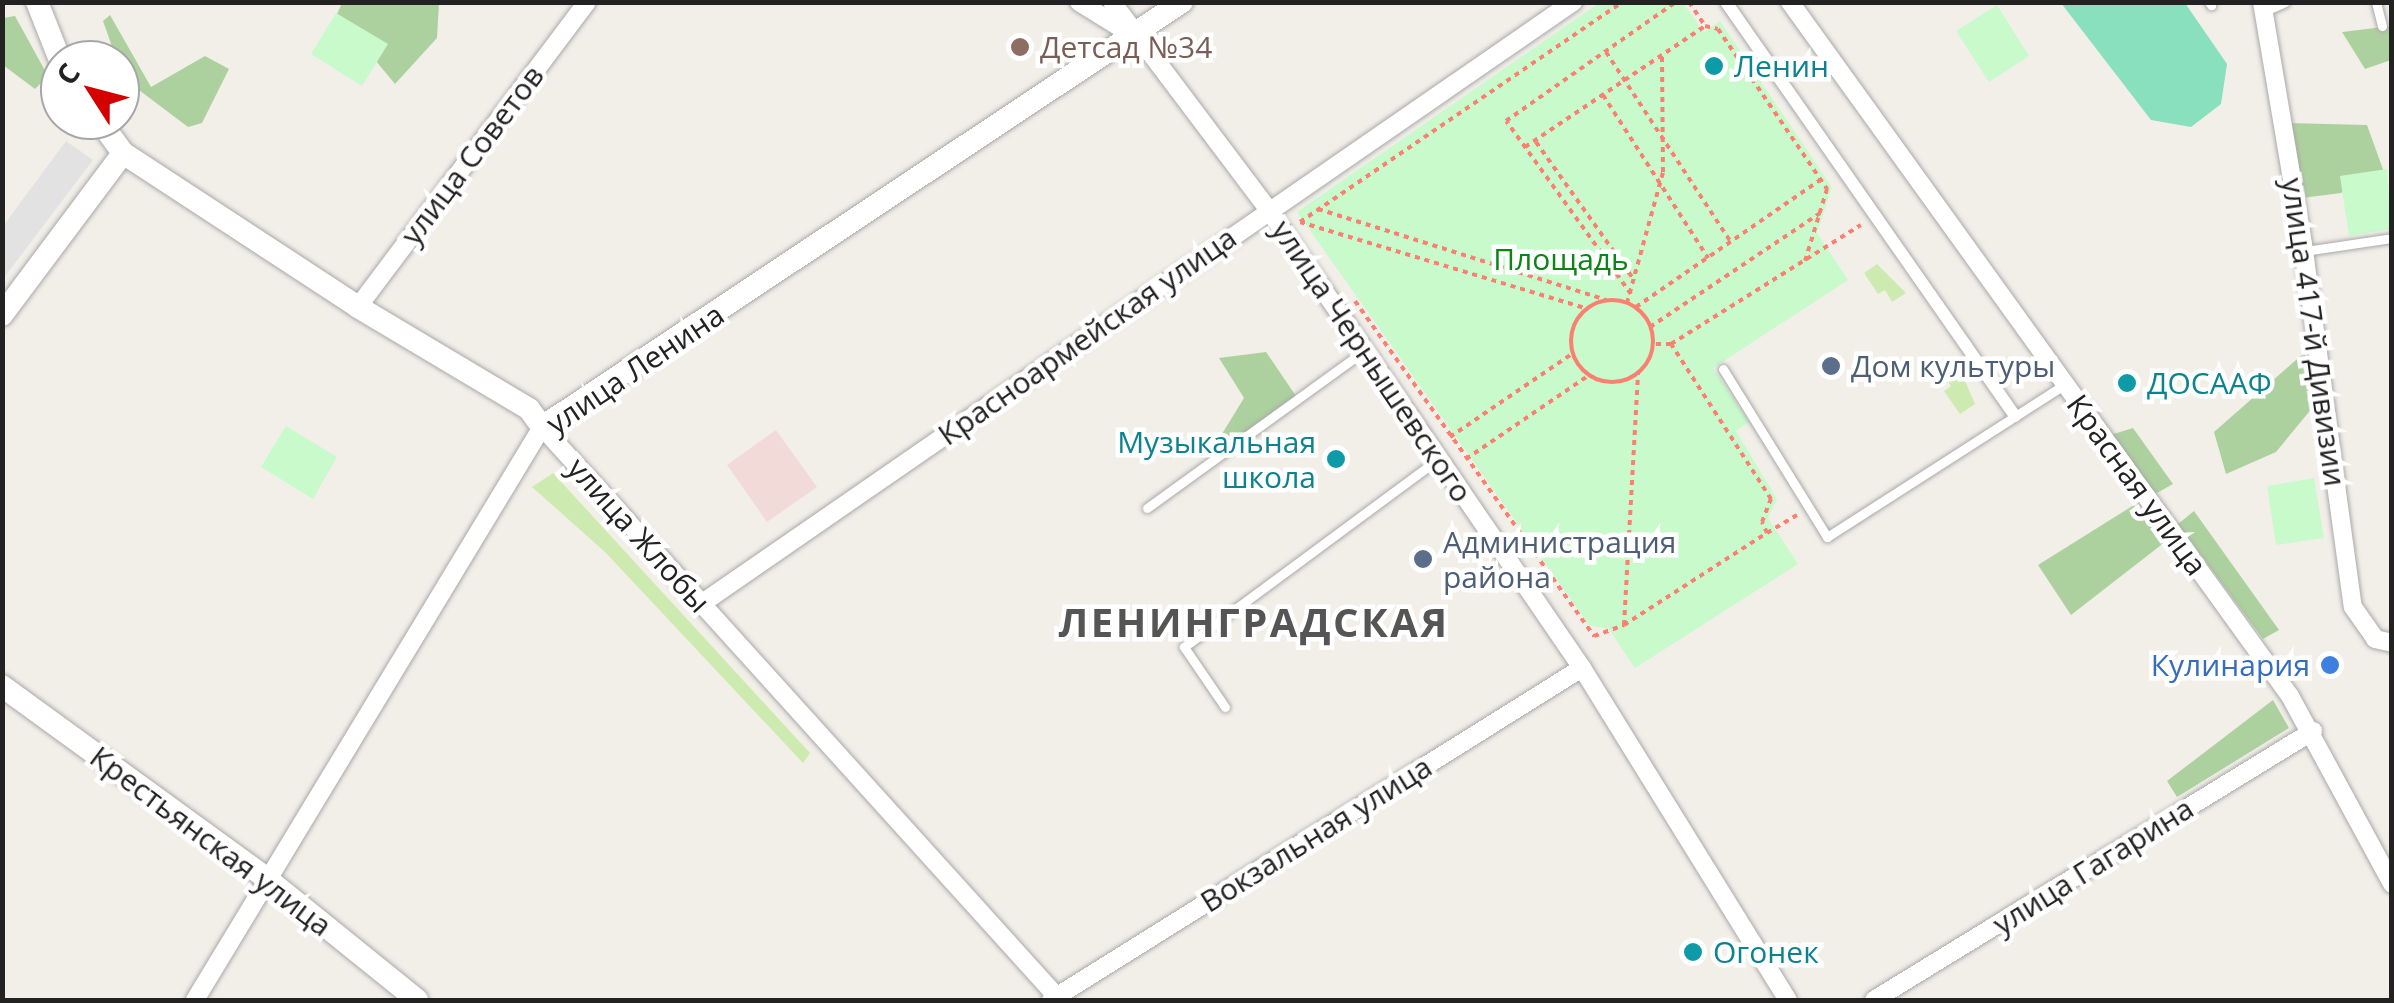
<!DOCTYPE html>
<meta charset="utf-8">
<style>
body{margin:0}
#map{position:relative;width:2394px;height:1003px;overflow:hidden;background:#f2efe9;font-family:"Open Sans",sans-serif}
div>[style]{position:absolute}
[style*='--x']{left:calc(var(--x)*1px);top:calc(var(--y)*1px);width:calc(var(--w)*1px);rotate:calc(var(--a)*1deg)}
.commercial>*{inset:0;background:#f2dad9}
.grass>*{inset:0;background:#cdebb0}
.forest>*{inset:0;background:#add19e}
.park>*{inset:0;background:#c8facc}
.pitch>*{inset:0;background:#88e0be}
.parking>*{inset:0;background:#e2e2e2}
.path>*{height:4px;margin-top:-2px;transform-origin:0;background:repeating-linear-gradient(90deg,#fa8072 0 5px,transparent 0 10px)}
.path>.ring{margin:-2px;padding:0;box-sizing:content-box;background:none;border:4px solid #fa8072;border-radius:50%}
.roads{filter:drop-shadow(0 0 2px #a9a9a9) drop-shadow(0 0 2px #a9a9a9)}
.service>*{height:9px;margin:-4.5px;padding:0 4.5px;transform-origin:4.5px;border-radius:4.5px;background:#fff}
.pedestrian>*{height:12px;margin:-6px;padding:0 6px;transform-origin:6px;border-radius:6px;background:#fff}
.minor>*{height:18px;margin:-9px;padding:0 9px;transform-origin:9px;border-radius:9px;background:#fff}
.tertiary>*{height:22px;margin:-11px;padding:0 11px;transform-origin:11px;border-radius:11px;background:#fff}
.dots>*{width:28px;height:28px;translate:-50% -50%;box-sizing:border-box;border:5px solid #fff;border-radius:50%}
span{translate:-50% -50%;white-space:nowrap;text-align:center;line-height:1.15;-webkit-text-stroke:9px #fff;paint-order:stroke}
.education-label{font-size:30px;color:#785e54}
.left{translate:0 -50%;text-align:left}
.culture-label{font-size:30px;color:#0d838f}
.right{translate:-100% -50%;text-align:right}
.street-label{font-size:30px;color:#222}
.park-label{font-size:30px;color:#0c8416}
.service-label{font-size:30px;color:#4e5e75}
.shop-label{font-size:30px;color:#366cbe}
.district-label{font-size:40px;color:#555;font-weight:700;letter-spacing:2.5px}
.frame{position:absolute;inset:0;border:5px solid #222;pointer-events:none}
.north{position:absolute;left:40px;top:40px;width:100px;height:100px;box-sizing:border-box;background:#fff;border:2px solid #a7a7a7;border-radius:50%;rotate:306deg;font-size:28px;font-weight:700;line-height:40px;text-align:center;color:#222}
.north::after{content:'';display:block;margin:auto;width:35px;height:45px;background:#d40000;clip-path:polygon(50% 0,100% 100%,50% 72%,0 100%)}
</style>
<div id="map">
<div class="commercial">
<div style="clip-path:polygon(776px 430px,817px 487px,767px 522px,727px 465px)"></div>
</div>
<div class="grass">
<div style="clip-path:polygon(1877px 264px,1906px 293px,1892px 302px,1885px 290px,1878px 294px,1864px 273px)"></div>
<div style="clip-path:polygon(1959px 367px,1975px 404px,1960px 414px,1944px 391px,1951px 386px,1945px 377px)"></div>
<div style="clip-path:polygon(553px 473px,810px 753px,803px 763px,605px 552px,532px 487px)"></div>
</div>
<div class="forest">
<div style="clip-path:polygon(342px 3px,439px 3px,437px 38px,395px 84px,337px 14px)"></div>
<div style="clip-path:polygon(110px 15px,151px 87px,205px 56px,229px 69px,202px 123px,188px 127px,123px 78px,103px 21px)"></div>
<div style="clip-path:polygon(15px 16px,48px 76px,35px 89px,3px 65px,3px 18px)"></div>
<div style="clip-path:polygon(2391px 26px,2391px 60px,2365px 69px,2342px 32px)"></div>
<div style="clip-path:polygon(2287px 123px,2367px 125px,2384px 172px,2341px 193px,2302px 198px)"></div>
<div style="clip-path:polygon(1266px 352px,1296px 396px,1206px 460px,1244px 398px,1219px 358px)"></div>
<div style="clip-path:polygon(2305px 352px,2313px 407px,2276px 452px,2226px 474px,2214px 432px)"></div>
<div style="clip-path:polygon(2133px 428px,2173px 484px,2157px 493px,2141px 484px,2107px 436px)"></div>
<div style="clip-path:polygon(2134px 505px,2165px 542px,2071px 615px,2038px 565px)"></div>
<div style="clip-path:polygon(2194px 511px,2279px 630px,2263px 639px,2178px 524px)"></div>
<div style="clip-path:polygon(2273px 700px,2289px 728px,2177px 797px,2167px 781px)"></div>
</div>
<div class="park">
<div style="clip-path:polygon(1599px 3px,1683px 3px,1704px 32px,1720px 21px,1832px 187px,1817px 233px,1848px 280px,1713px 368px,1749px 422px,1736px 431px,1777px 499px,1768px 518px,1798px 564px,1635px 668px,1609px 629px,1589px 625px,1297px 212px)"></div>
<div style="clip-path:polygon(1997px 5px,2029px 56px,1989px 82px,1956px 31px)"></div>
<div style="clip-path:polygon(336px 13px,388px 44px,362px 86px,311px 54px)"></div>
<div style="clip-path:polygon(2387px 169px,2391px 229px,2349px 236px,2340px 176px)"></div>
<div style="clip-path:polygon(286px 426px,337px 457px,313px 499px,261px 467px)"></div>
<div style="clip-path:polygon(2314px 478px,2324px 538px,2276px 545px,2267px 486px)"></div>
</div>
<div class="pitch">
<div style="clip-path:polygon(2061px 3px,2185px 3px,2227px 64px,2221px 104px,2191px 127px,2151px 120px)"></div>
</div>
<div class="parking">
<div style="clip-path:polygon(66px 141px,93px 160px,3px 279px,3px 226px)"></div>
</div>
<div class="path">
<div style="--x:1689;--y:2;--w:29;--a:56"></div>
<div style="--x:1705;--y:26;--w:13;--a:13"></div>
<div style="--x:1718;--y:29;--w:194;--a:55.7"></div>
<div style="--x:1827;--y:189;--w:75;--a:107"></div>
<div style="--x:1606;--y:52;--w:227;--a:56.7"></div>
<div style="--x:1603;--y:95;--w:194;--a:57.2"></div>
<div style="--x:1536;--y:142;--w:169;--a:54.6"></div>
<div style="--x:1525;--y:147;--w:217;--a:-33.9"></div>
<div style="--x:1318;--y:209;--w:302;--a:17.5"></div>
<div style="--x:1300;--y:222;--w:391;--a:-34.3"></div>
<div style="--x:1300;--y:222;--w:301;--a:16.8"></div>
<div style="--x:1631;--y:294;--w:213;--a:-125.8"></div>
<div style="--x:1506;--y:121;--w:208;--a:-35"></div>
<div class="ring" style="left:1571px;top:300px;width:78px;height:78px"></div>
<div style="--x:1355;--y:301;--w:412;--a:54.5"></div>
<div style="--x:1594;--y:636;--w:32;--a:-20"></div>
<div style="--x:1624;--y:625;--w:253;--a:-86.8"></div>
<div style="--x:1627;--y:303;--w:136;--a:-74.6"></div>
<div style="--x:1663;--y:172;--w:116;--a:-90.5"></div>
<div style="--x:1636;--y:307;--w:224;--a:-34.6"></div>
<div style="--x:1650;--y:327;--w:205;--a:-33.8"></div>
<div style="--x:1671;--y:344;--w:224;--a:-32.1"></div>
<div style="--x:1450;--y:437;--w:149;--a:-34.3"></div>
<div style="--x:1466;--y:459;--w:149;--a:-34.3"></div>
<div style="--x:1767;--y:533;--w:35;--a:-31"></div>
<div style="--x:1624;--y:625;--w:170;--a:-32.8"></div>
<div style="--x:1767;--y:533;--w:12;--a:-114"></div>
<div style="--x:1762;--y:522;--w:25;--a:-69"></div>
<div style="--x:1771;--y:499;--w:184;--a:-122.8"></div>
<div style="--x:1671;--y:344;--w:18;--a:180"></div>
</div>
<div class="roads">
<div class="service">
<div style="--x:2209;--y:2;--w:4;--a:56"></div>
<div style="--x:2376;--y:2;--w:25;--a:76"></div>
<div style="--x:2263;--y:12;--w:24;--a:-24"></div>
<div style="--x:2305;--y:251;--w:88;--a:-8.5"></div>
<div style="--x:1723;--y:369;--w:198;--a:58.2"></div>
<div style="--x:1827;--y:537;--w:282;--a:-32.7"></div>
<div style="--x:1147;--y:508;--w:269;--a:-35.9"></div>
<div style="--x:1225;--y:707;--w:73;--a:-124.3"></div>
<div style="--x:1184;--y:647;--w:317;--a:-36.5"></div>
</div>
<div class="pedestrian">
<div style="--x:1726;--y:2;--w:505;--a:55.08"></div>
</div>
<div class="minor">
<div style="--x:1079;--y:2;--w:59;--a:31.8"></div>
<div style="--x:1112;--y:2;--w:259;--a:53"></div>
<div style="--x:1268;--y:209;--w:556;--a:55.62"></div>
<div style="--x:1582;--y:668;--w:391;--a:58.2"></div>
<div style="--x:1790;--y:2;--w:855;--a:54.23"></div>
<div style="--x:2290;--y:696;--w:214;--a:61.5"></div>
<div style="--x:2262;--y:2;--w:253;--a:80.4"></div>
<div style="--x:2304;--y:251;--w:359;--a:82.2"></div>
<div style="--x:2353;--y:607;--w:39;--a:55"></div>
<div style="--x:2375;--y:639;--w:17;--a:13"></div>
<div style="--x:358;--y:307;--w:381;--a:-53.1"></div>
<div style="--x:701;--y:604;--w:1060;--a:-34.62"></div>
<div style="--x:195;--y:1000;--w:670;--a:-58.8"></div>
<div style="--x:542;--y:427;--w:772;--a:47.89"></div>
<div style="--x:1051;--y:1000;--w:626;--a:-32.02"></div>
<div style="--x:1874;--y:1000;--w:515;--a:-31.5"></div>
</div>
<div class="tertiary">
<div style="--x:37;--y:2;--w:62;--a:68.4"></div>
<div style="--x:99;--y:120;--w:41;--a:54"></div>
<div style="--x:123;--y:153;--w:281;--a:33.2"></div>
<div style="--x:358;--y:307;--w:199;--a:30.8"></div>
<div style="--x:529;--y:409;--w:22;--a:54"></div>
<div style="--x:542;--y:427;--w:768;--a:-33.59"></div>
<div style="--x:2;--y:315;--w:202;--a:-53.2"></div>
<div style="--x:2;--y:686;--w:326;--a:36"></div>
<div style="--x:266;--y:878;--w:194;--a:38.9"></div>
</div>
</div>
<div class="dots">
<div style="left:1020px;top:47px;background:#8d6e63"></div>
<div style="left:1714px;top:66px;background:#0f9aa8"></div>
<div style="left:1831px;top:366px;background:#5c6f8a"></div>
<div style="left:2127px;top:383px;background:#0f9aa8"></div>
<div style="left:1336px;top:459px;background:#0f9aa8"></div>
<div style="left:1423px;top:559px;background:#5c6f8a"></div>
<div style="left:2330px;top:665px;background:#3f7fe0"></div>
<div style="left:1693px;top:952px;background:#0f9aa8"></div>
</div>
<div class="education-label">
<span class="left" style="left:1040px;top:47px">Детсад №34</span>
</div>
<div class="culture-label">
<span class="left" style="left:1734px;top:66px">Ленин</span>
<span class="left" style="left:2147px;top:383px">ДОСААФ</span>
<span class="right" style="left:1316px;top:459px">Музыкальная<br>школа</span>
<span class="left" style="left:1713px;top:952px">Огонек</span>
</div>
<div class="street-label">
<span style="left:472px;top:155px;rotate:-53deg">улица Советов</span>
<span style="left:2314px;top:332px;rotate:82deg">улица 417-й Дивизии</span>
<span style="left:1087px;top:336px;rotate:-35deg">Красноармейская улица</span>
<span style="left:1372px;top:361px;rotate:56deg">улица Чернышевского</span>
<span style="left:635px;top:369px;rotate:-34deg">улица Ленина</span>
<span style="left:2137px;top:485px;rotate:54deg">Красная улица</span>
<span style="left:639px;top:535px;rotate:48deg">улица Жлобы</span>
<span style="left:1316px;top:834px;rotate:-32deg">Вокзальная улица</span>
<span style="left:211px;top:841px;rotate:37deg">Крестьянская улица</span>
<span style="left:2093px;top:866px;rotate:-32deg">улица Гагарина</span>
</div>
<div class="park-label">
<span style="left:1561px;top:259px">Площадь</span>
</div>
<div class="service-label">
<span class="left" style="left:1851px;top:366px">Дом культуры</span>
<span class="left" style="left:1443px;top:559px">Администрация<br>района</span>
</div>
<div class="shop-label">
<span class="right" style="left:2310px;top:665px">Кулинария</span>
</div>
<div class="district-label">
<span style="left:1254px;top:622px">ЛЕНИНГРАДСКАЯ</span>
</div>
<div class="frame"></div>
<div class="north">С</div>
</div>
